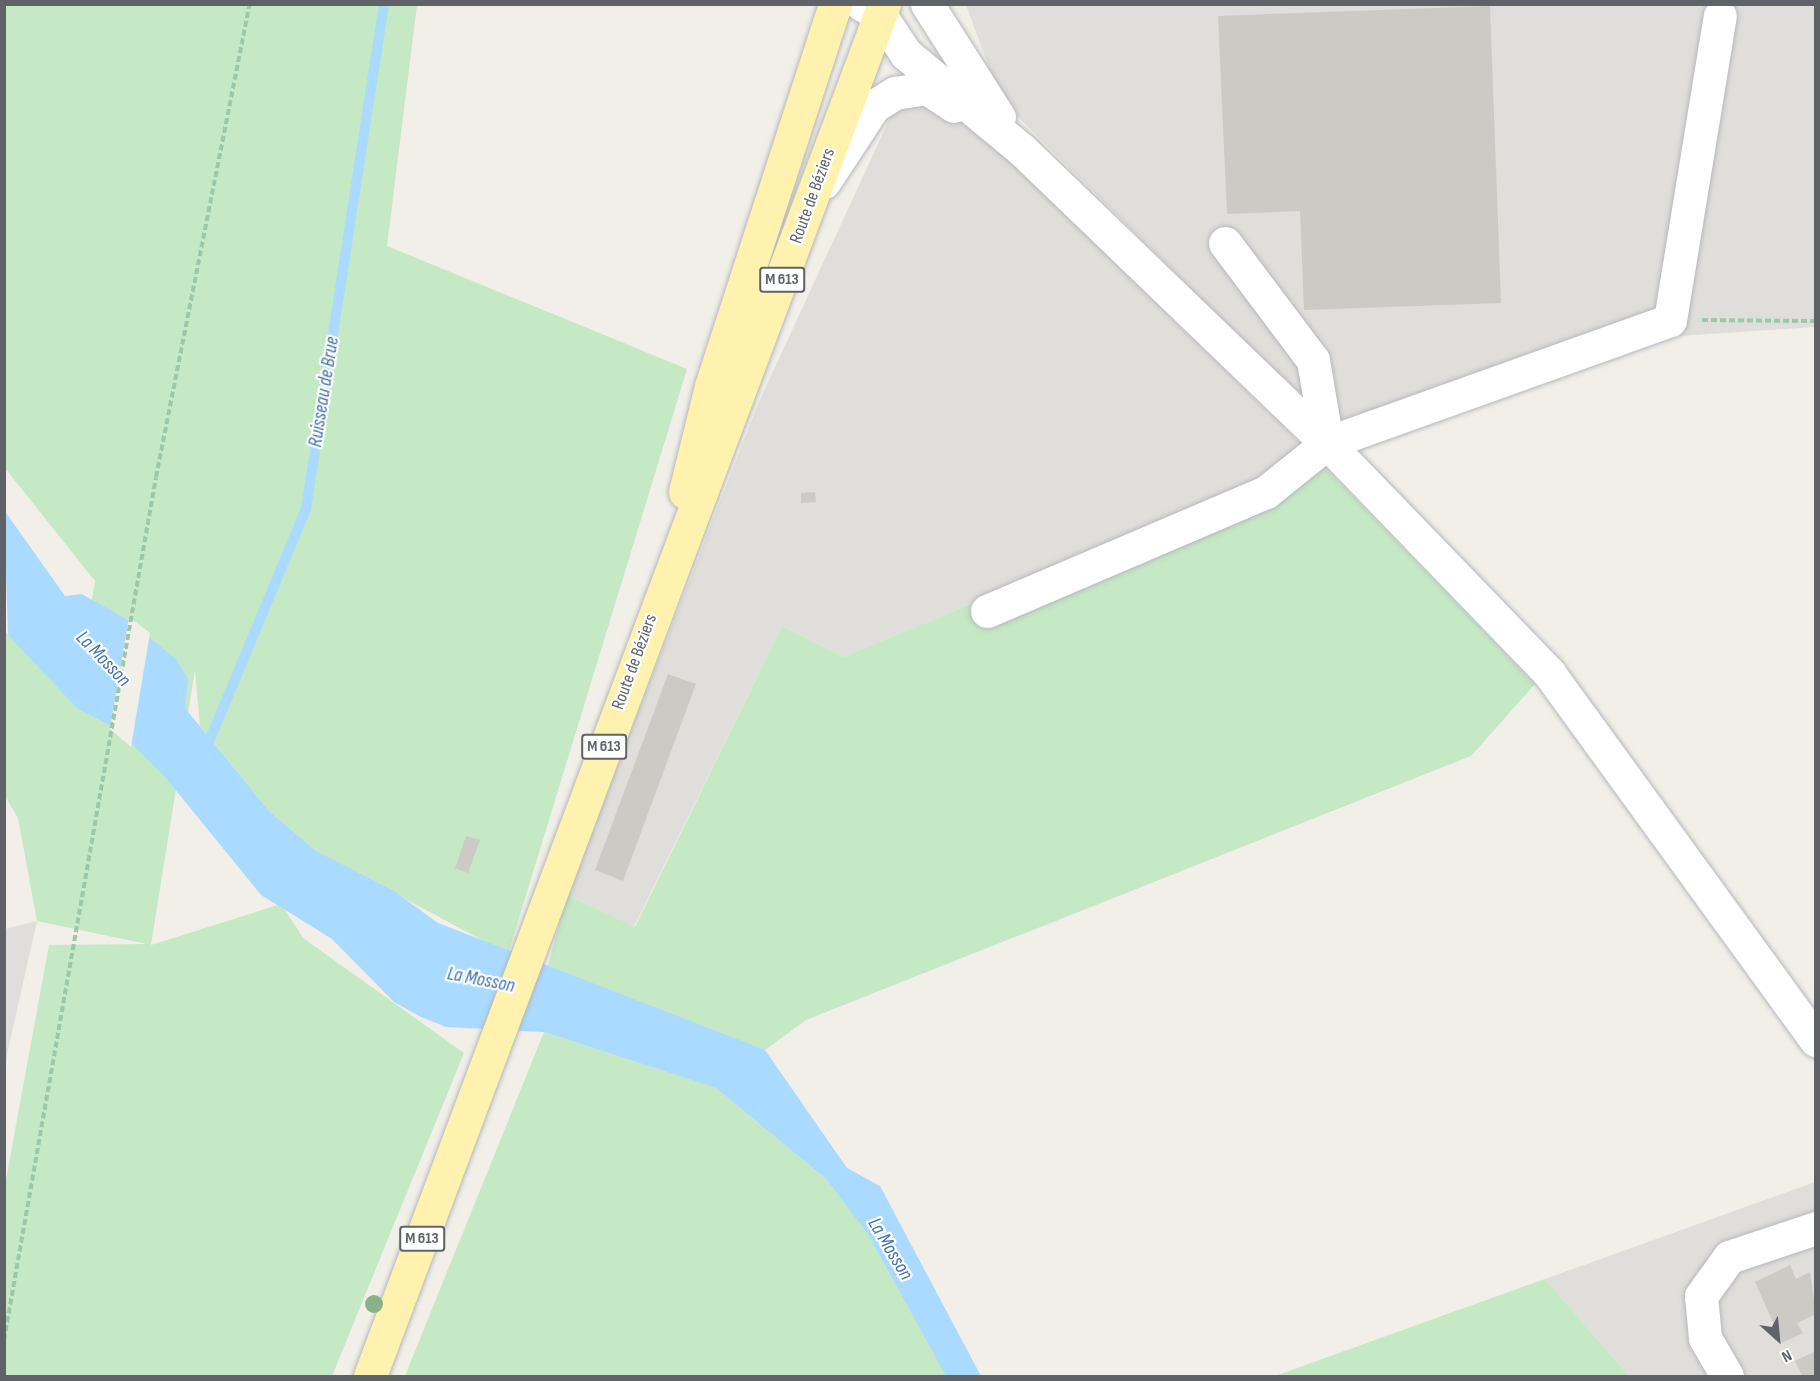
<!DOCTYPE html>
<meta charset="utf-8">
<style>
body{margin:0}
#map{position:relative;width:1820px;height:1381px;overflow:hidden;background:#f1efe8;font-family:"Sofia Sans Condensed",sans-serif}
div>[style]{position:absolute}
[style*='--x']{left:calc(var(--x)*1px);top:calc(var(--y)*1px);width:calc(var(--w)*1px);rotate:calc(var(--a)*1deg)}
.industrial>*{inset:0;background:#e0deda}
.green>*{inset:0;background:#c5e8c5}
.water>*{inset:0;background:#aadaff}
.pier>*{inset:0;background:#f1efe8}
.stream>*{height:10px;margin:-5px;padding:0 5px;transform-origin:5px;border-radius:5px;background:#aadaff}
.building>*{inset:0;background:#cccac5}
.path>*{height:4px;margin-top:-2px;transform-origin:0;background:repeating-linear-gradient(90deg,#9cc7a9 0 6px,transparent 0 9px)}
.roads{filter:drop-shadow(0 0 2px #b5b8bc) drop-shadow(0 0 2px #b5b8bc)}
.minor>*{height:33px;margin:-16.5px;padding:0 16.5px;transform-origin:16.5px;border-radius:16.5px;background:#fff}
.major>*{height:33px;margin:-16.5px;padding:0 16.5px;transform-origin:16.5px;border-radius:16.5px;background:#fff2af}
.trees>*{width:18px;height:18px;margin:-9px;border-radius:50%;background:#89b387}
span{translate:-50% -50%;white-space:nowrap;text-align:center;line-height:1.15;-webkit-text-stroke:4.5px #fff;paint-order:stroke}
.shield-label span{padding:2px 4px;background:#fff;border:2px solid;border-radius:4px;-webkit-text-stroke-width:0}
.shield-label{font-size:16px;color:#5f6368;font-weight:700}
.street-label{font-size:18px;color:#5f6368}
.water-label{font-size:20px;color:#4174aa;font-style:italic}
.frame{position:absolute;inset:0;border:6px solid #5f6368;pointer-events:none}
.north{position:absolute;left:1748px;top:1309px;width:60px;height:60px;-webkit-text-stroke:4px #fff;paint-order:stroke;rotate:153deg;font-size:16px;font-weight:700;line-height:24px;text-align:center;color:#5f6368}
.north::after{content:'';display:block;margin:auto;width:21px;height:27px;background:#5f6368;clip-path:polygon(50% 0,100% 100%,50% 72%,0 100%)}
</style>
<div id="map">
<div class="industrial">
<div style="clip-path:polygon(966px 5px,1815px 5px,1815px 327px,1666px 337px,1341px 427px,1271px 368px,1001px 100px)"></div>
<div style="clip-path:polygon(913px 68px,1318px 460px,843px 657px,782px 626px,634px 927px,567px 895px,758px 404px)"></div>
<div style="clip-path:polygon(37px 921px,8px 1050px,5px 1069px,5px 929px)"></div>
<div style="clip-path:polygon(1815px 1182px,1815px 1376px,1629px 1376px,1545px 1279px)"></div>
</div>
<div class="green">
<div style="clip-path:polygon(4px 5px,417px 5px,387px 246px,687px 369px,508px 954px,316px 851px,270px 812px,200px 726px,195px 670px,151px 945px,281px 904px,303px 938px,464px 1053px,332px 1376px,5px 1376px,5px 1185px,49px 945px,147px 944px,37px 921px,18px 818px,5px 796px,5px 631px,74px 704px,95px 581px,5px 468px)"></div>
<div style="clip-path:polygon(1318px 460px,1535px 684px,1471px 756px,806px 1020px,765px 1050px,547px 969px,567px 895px,635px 927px,782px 626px,843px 657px)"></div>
<div style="clip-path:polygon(544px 1032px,716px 1088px,826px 1179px,981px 1376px,405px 1376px)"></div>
<div style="clip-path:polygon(1545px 1279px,1629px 1376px,1275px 1376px)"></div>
</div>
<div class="water">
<div style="clip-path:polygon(4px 510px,65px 596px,82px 594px,126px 619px,176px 659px,188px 679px,185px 708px,270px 812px,316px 851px,394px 891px,438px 923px,765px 1050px,847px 1168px,880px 1186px,981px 1376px,946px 1376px,868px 1234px,826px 1179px,716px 1088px,544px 1032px,446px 1027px,421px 1017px,394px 1002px,332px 939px,261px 895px,165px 777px,117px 729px,77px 708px,8px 635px)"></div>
</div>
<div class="pier">
<div style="clip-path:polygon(129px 617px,150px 633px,131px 747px,110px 729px)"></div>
</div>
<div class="stream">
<div style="--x:206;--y:749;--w:260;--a:-67.4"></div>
<div style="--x:306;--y:509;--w:511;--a:-81.22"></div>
</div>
<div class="building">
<div style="clip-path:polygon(1490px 6px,1501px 303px,1304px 310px,1300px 211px,1227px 214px,1218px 16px)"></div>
<div style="clip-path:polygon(815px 492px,816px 502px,801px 503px,801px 493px)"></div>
<div style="clip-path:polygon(668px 674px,696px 684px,623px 881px,595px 870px)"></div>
<div style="clip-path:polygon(466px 836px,480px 840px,468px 873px,455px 868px)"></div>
<div style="clip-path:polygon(1790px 1265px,1796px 1279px,1810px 1272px,1816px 1314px,1797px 1323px,1803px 1333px,1782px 1343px,1755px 1282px)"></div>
<div style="clip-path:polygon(1816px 1351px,1816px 1376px,1802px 1376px,1795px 1361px)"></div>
</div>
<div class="path">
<div style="--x:1702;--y:320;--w:114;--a:0.5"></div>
<div style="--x:4;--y:1340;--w:876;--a:-80.01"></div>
<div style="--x:156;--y:477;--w:482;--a:-78.8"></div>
</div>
<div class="roads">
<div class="minor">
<div style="--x:861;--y:4;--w:22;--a:30"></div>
<div style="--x:880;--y:15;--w:47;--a:56.3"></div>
<div style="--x:906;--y:54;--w:149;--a:39.6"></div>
<div style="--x:1021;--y:149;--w:424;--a:43.9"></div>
<div style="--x:1327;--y:443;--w:320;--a:46"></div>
<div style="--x:1549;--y:673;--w:454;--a:54"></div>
<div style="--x:927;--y:4;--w:134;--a:57.5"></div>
<div style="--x:824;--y:182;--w:91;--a:-56.7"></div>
<div style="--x:874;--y:106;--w:25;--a:-32"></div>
<div style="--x:895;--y:93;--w:32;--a:-9"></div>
<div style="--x:927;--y:88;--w:32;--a:34"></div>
<div style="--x:1225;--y:243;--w:146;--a:53.1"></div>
<div style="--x:1313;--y:360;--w:84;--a:80.4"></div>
<div style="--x:987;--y:611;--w:303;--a:-23.1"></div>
<div style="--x:1266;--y:492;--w:78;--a:-38.8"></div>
<div style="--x:1327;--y:443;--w:364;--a:-19.7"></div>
<div style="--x:1670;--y:320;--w:308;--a:-80.7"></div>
<div style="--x:1727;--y:1376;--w:44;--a:-120.1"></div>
<div style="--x:1705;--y:1338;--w:42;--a:-95.4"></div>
<div style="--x:1701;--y:1296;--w:48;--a:-54.3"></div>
<div style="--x:1729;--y:1257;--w:92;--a:-18.4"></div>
</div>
<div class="major">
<div style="--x:685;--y:492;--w:109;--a:-76.2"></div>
<div style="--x:711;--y:386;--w:402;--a:-72"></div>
<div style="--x:370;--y:1376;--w:1465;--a:-69.46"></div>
</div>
</div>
<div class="trees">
<div style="left:374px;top:1304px"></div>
</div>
<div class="shield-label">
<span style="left:782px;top:280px">M 613</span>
<span style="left:604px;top:747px">M 613</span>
<span style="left:422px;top:1239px">M 613</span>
</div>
<div class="street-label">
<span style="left:813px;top:196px;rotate:-70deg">Route de Béziers</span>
<span style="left:635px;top:662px;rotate:-70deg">Route de Béziers</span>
</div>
<div class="water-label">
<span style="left:324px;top:392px;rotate:-81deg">Ruisseau de Brue</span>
<span style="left:103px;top:659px;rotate:46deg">La Mosson</span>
<span style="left:481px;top:980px;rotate:11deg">La Mosson</span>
<span style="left:890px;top:1249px;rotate:59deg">La Mosson</span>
</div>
<div class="frame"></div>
<div class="north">N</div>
</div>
